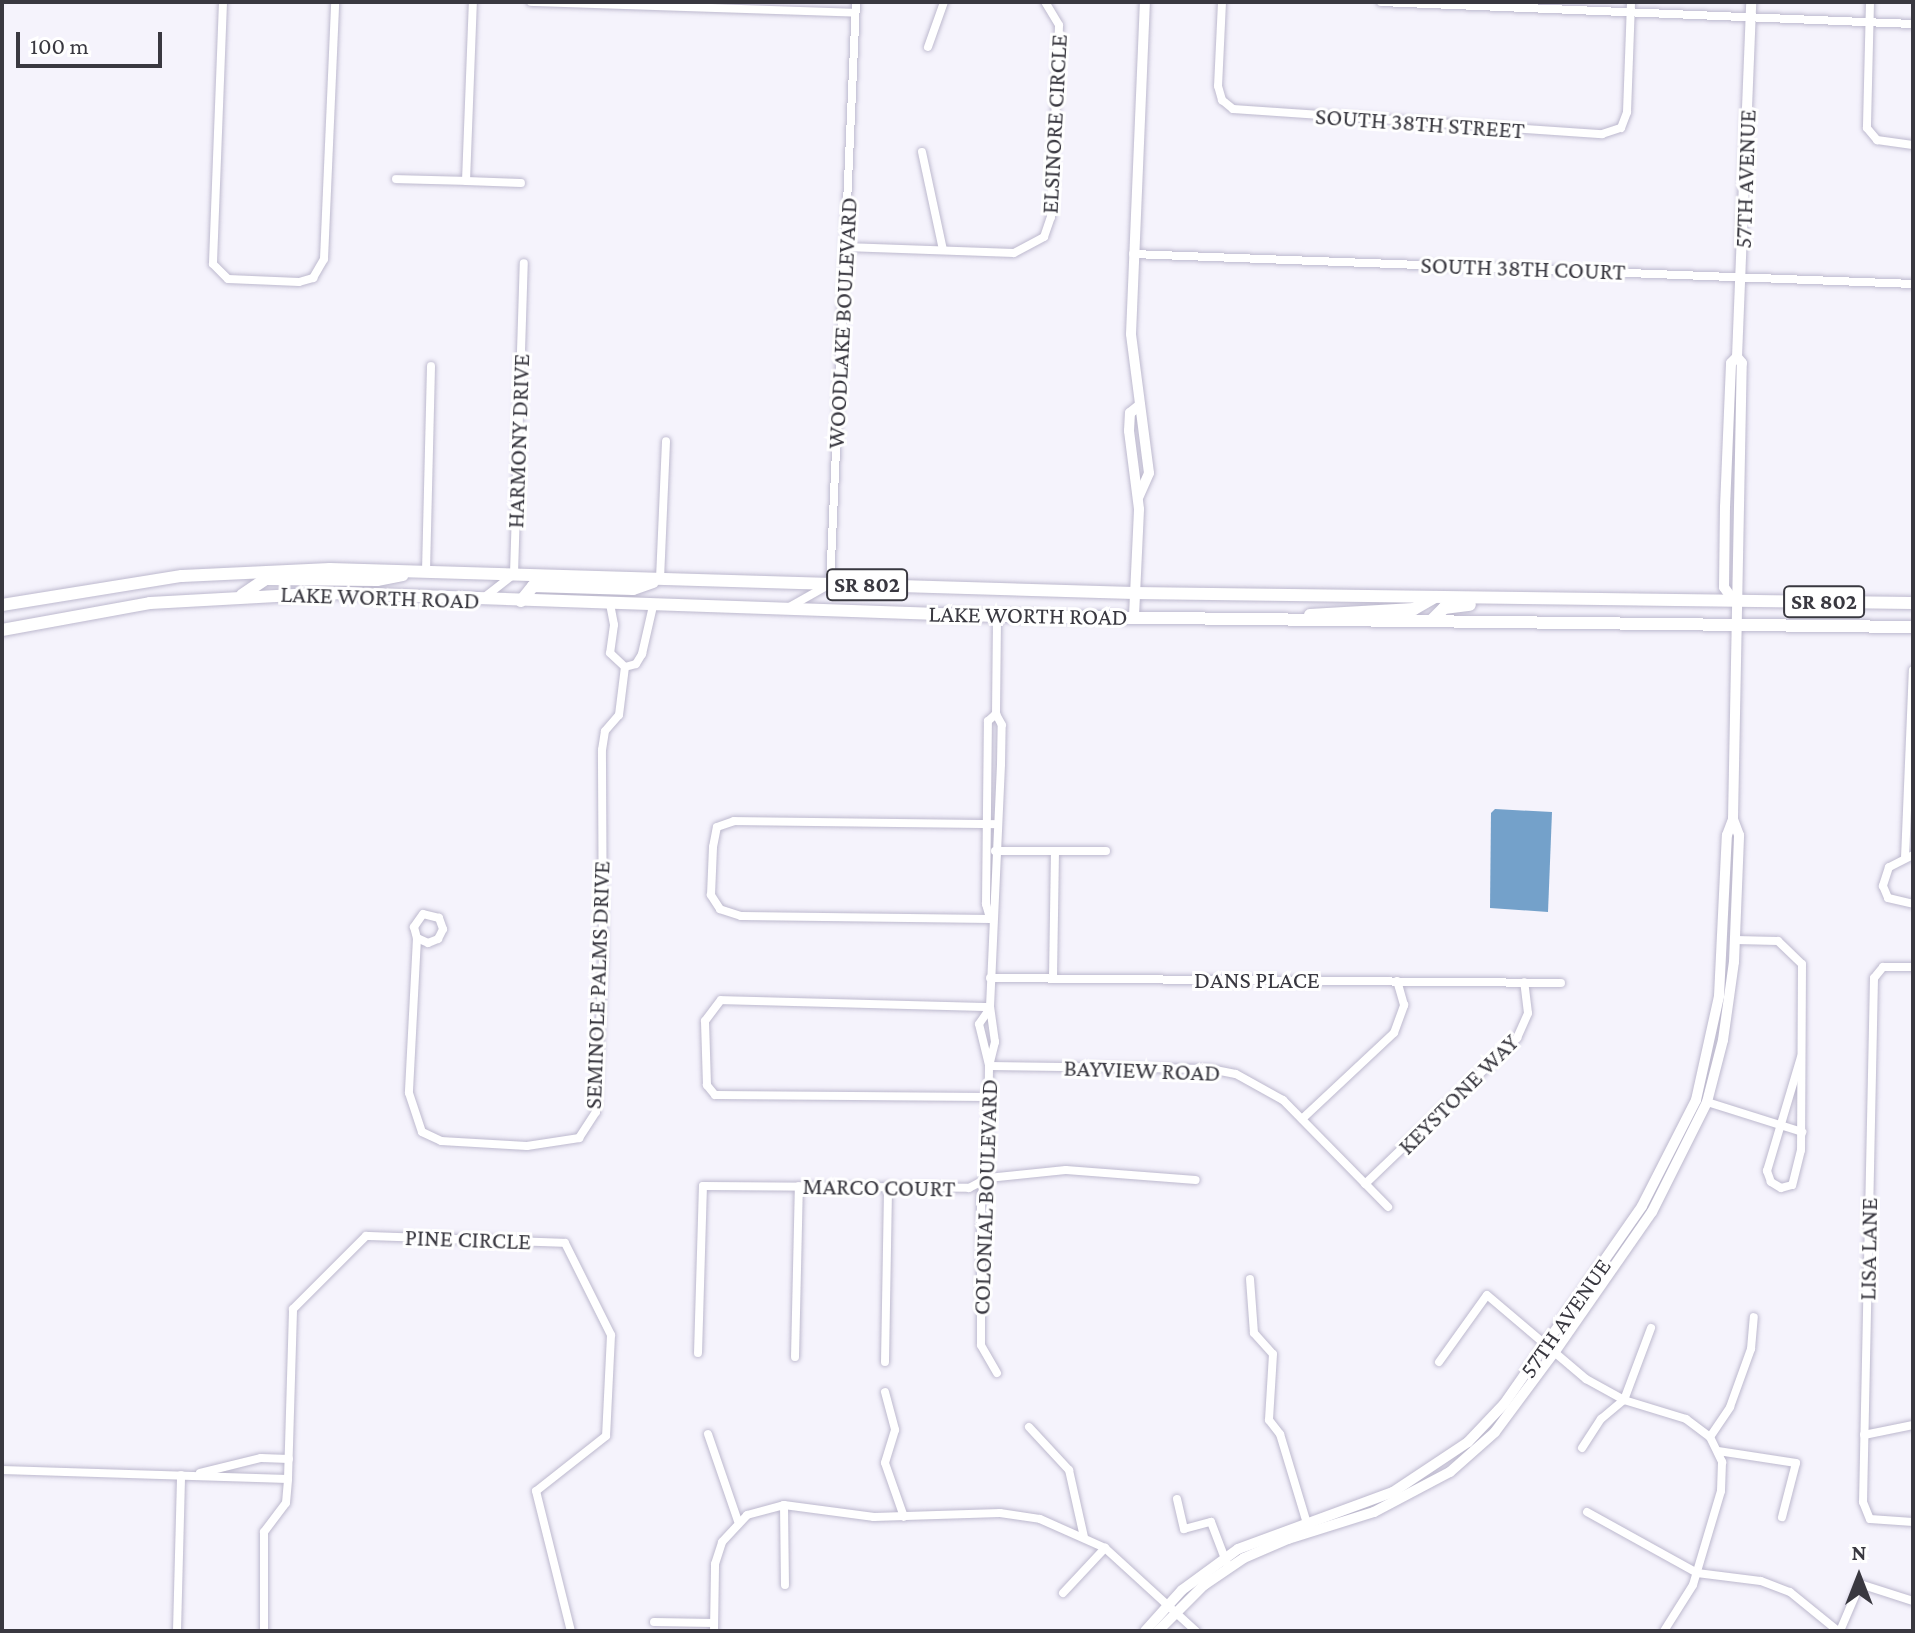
<!DOCTYPE html>
<style>
body{margin:0}
#map{position:relative;width:1915px;height:1633px;overflow:hidden;background:#f5f3fc;font-family:"Crimson Pro",serif}
div>[style]{position:absolute}
[style*='--x']{left:calc(var(--x)*1px);top:calc(var(--y)*1px);width:calc(var(--w)*1px);rotate:calc(var(--a)*1deg)}
.water>*{inset:0;background:#74a1ca}
.roads{filter:drop-shadow(0 0 2px #bdb9ce) drop-shadow(0 0 2px #bdb9ce)}
.minor>*{height:8px;margin:-4px;padding:0 4px;transform-origin:4px;border-radius:4px;background:#fff}
.tertiary>*{height:10px;margin:-5px;padding:0 5px;transform-origin:5px;border-radius:5px;background:#fff}
.primary>*{height:12px;margin:-6px;padding:0 6px;transform-origin:6px;border-radius:6px;background:#fff}
span{translate:-50% -50%;white-space:nowrap;text-align:center;line-height:1.15;-webkit-text-stroke:6px #fff;paint-order:stroke}
.shield-label span{padding:2px 6px;background:#fff;border:2px solid;border-radius:6px;-webkit-text-stroke-width:0}
.shield-label{font-size:22px;color:#393840;font-weight:700}
.street-label{font-size:24px;color:#393840}
.frame{position:absolute;inset:0;border:4px solid #393840;pointer-events:none}
.north{position:absolute;left:1819px;top:1537px;width:80px;height:80px;-webkit-text-stroke:6px #fff;paint-order:stroke;rotate:0deg;font-size:22px;font-weight:700;line-height:32px;text-align:center;color:#393840}
.north::after{content:'';display:block;margin:auto;width:28px;height:36px;background:#393840;clip-path:polygon(50% 0,100% 100%,50% 72%,0 100%)}
.scale{position:absolute;left:16px;top:32px;width:146px;height:36px;box-sizing:border-box;border:4px solid #393840;border-top:0;padding-left:10px;font-size:24px;line-height:28px;white-space:nowrap;color:#393840;-webkit-text-stroke:6px #fff;paint-order:stroke}
</style>
<div id="map">
<div class="water">
<div style="clip-path:polygon(1495px 809px,1552px 812px,1548px 912px,1490px 908px,1491px 813px)"></div>
</div>
<div class="roads">
<div class="minor">
<div style="--x:223;--y:2;--w:262;--a:92.2"></div>
<div style="--x:213;--y:264;--w:21;--a:45"></div>
<div style="--x:228;--y:279;--w:71;--a:2.4"></div>
<div style="--x:299;--y:282;--w:15;--a:-16"></div>
<div style="--x:313;--y:278;--w:22;--a:-60"></div>
<div style="--x:324;--y:259;--w:257;--a:-87.5"></div>
<div style="--x:531;--y:2;--w:324;--a:1.9"></div>
<div style="--x:1222;--y:2;--w:84;--a:92.7"></div>
<div style="--x:1218;--y:86;--w:15;--a:74"></div>
<div style="--x:1222;--y:100;--w:14;--a:39"></div>
<div style="--x:1233;--y:109;--w:370;--a:3.9"></div>
<div style="--x:1602;--y:134;--w:20;--a:-18"></div>
<div style="--x:1621;--y:128;--w:17;--a:-69"></div>
<div style="--x:1627;--y:112;--w:110;--a:-87.9"></div>
<div style="--x:1381;--y:2;--w:532;--a:2.37"></div>
<div style="--x:1870;--y:2;--w:126;--a:91.4"></div>
<div style="--x:1867;--y:128;--w:16;--a:50"></div>
<div style="--x:1877;--y:140;--w:36;--a:8"></div>
<div style="--x:928;--y:47;--w:48;--a:-70.4"></div>
<div style="--x:922;--y:152;--w:100;--a:77.9"></div>
<div style="--x:396;--y:179;--w:70;--a:1.6"></div>
<div style="--x:466;--y:181;--w:179;--a:-87.8"></div>
<div style="--x:466;--y:181;--w:55;--a:2.1"></div>
<div style="--x:845;--y:247;--w:169;--a:2"></div>
<div style="--x:1014;--y:253;--w:34;--a:-28"></div>
<div style="--x:1044;--y:237;--w:21;--a:-71"></div>
<div style="--x:1051;--y:217;--w:192;--a:-87.6"></div>
<div style="--x:1059;--y:25;--w:27;--a:-121"></div>
<div style="--x:1133;--y:254;--w:781;--a:2.2"></div>
<div style="--x:426;--y:571;--w:205;--a:-88.6"></div>
<div style="--x:660;--y:579;--w:138;--a:-87.5"></div>
<div style="--x:486;--y:596;--w:36;--a:-38"></div>
<div style="--x:514;--y:574;--w:311;--a:-88.2"></div>
<div style="--x:610;--y:604;--w:21;--a:79"></div>
<div style="--x:614;--y:625;--w:28;--a:98"></div>
<div style="--x:610;--y:653;--w:21;--a:43"></div>
<div style="--x:625;--y:667;--w:11;--a:-15"></div>
<div style="--x:636;--y:664;--w:12;--a:-59"></div>
<div style="--x:642;--y:654;--w:49;--a:-77.1"></div>
<div style="--x:791;--y:606;--w:45;--a:-29.4"></div>
<div style="--x:830;--y:584;--w:583;--a:-87.44"></div>
<div style="--x:995;--y:851;--w:111;--a:0"></div>
<div style="--x:1913;--y:855;--w:27;--a:153"></div>
<div style="--x:1889;--y:867;--w:20;--a:108"></div>
<div style="--x:1883;--y:886;--w:13;--a:67"></div>
<div style="--x:1888;--y:898;--w:26;--a:13"></div>
<div style="--x:1905;--y:858;--w:188;--a:-87.6"></div>
<div style="--x:990;--y:918;--w:15;--a:-106"></div>
<div style="--x:986;--y:904;--w:183;--a:-89.4"></div>
<div style="--x:988;--y:721;--w:11;--a:-41"></div>
<div style="--x:991;--y:919;--w:250;--a:-179.3"></div>
<div style="--x:741;--y:916;--w:22;--a:-162"></div>
<div style="--x:720;--y:909;--w:17;--a:-123"></div>
<div style="--x:711;--y:895;--w:48;--a:-87.6"></div>
<div style="--x:713;--y:847;--w:20;--a:-79"></div>
<div style="--x:717;--y:827;--w:18;--a:-19"></div>
<div style="--x:734;--y:821;--w:264;--a:0.7"></div>
<div style="--x:417;--y:938;--w:12;--a:24"></div>
<div style="--x:428;--y:943;--w:11;--a:-22"></div>
<div style="--x:438;--y:939;--w:11;--a:-63"></div>
<div style="--x:443;--y:929;--w:12;--a:-110"></div>
<div style="--x:439;--y:918;--w:16;--a:-166"></div>
<div style="--x:423;--y:914;--w:16;--a:125"></div>
<div style="--x:414;--y:927;--w:11;--a:75"></div>
<div style="--x:417;--y:938;--w:155;--a:93"></div>
<div style="--x:409;--y:1093;--w:41;--a:71.6"></div>
<div style="--x:422;--y:1132;--w:21;--a:25"></div>
<div style="--x:441;--y:1141;--w:86;--a:3.3"></div>
<div style="--x:527;--y:1146;--w:53;--a:-8.7"></div>
<div style="--x:579;--y:1138;--w:31;--a:-57"></div>
<div style="--x:596;--y:1112;--w:156;--a:-87.4"></div>
<div style="--x:603;--y:956;--w:206;--a:-90.3"></div>
<div style="--x:602;--y:750;--w:19;--a:-81"></div>
<div style="--x:605;--y:731;--w:21;--a:-49"></div>
<div style="--x:619;--y:715;--w:48;--a:-82.9"></div>
<div style="--x:1735;--y:940;--w:43;--a:1.3"></div>
<div style="--x:1778;--y:941;--w:33;--a:44"></div>
<div style="--x:1802;--y:964;--w:186;--a:90.3"></div>
<div style="--x:1801;--y:1150;--w:36;--a:104"></div>
<div style="--x:1792;--y:1185;--w:11;--a:165"></div>
<div style="--x:1781;--y:1188;--w:12;--a:-149"></div>
<div style="--x:1771;--y:1182;--w:12;--a:-110"></div>
<div style="--x:1767;--y:1171;--w:119;--a:-73.4"></div>
<div style="--x:1913;--y:967;--w:30;--a:180"></div>
<div style="--x:1883;--y:967;--w:14;--a:129"></div>
<div style="--x:1874;--y:978;--w:524;--a:91.2"></div>
<div style="--x:1863;--y:1502;--w:18;--a:68"></div>
<div style="--x:1870;--y:1519;--w:43;--a:4"></div>
<div style="--x:990;--y:978;--w:571;--a:0.5"></div>
<div style="--x:1053;--y:978;--w:127;--a:-89.1"></div>
<div style="--x:989;--y:1065;--w:42;--a:-103.7"></div>
<div style="--x:979;--y:1024;--w:19;--a:-55"></div>
<div style="--x:989;--y:1066;--w:221;--a:0.8"></div>
<div style="--x:1210;--y:1069;--w:26;--a:11"></div>
<div style="--x:1236;--y:1074;--w:54;--a:29"></div>
<div style="--x:1283;--y:1100;--w:150;--a:45.5"></div>
<div style="--x:989;--y:1097;--w:274;--a:-179.6"></div>
<div style="--x:715;--y:1095;--w:13;--a:-129"></div>
<div style="--x:707;--y:1085;--w:64;--a:-91.8"></div>
<div style="--x:705;--y:1021;--w:26;--a:-53"></div>
<div style="--x:721;--y:1000;--w:269;--a:1.5"></div>
<div style="--x:1707;--y:1102;--w:100;--a:17.5"></div>
<div style="--x:1302;--y:1119;--w:126;--a:-43.1"></div>
<div style="--x:1394;--y:1033;--w:30;--a:-70"></div>
<div style="--x:1404;--y:1005;--w:25;--a:-106"></div>
<div style="--x:1365;--y:1184;--w:211;--a:-43.8"></div>
<div style="--x:1517;--y:1038;--w:27;--a:-66"></div>
<div style="--x:1528;--y:1013;--w:31;--a:-97"></div>
<div style="--x:1250;--y:1279;--w:54;--a:85.8"></div>
<div style="--x:1254;--y:1333;--w:28;--a:48"></div>
<div style="--x:1273;--y:1354;--w:66;--a:93.5"></div>
<div style="--x:1269;--y:1420;--w:18;--a:52"></div>
<div style="--x:1280;--y:1434;--w:97;--a:73.2"></div>
<div style="--x:698;--y:1353;--w:167;--a:-88.3"></div>
<div style="--x:703;--y:1186;--w:266;--a:0.4"></div>
<div style="--x:969;--y:1188;--w:21;--a:-28"></div>
<div style="--x:988;--y:1178;--w:78;--a:-5.9"></div>
<div style="--x:1066;--y:1170;--w:130;--a:4.4"></div>
<div style="--x:795;--y:1357;--w:171;--a:-88.7"></div>
<div style="--x:885;--y:1362;--w:176;--a:-89"></div>
<div style="--x:1439;--y:1362;--w:82;--a:-54.4"></div>
<div style="--x:1487;--y:1295;--w:130;--a:40.3"></div>
<div style="--x:1586;--y:1379;--w:43;--a:28.9"></div>
<div style="--x:1624;--y:1400;--w:65;--a:17"></div>
<div style="--x:1686;--y:1419;--w:30;--a:37"></div>
<div style="--x:1710;--y:1437;--w:28;--a:64"></div>
<div style="--x:1722;--y:1462;--w:29;--a:92"></div>
<div style="--x:1721;--y:1491;--w:98;--a:106.6"></div>
<div style="--x:1693;--y:1585;--w:54;--a:122.2"></div>
<div style="--x:997;--y:1373;--w:32;--a:-120"></div>
<div style="--x:981;--y:1345;--w:150;--a:-90"></div>
<div style="--x:981;--y:1195;--w:18;--a:-68"></div>
<div style="--x:988;--y:1178;--w:112;--a:-89.5"></div>
<div style="--x:989;--y:1066;--w:25;--a:-76"></div>
<div style="--x:995;--y:1042;--w:35;--a:-98"></div>
<div style="--x:990;--y:1007;--w:243;--a:-87.4"></div>
<div style="--x:1001;--y:764;--w:39;--a:-89"></div>
<div style="--x:1002;--y:725;--w:13;--a:-119"></div>
<div style="--x:996;--y:714;--w:98;--a:-89.4"></div>
<div style="--x:885;--y:1392;--w:39;--a:75"></div>
<div style="--x:895;--y:1430;--w:34;--a:107"></div>
<div style="--x:885;--y:1463;--w:57;--a:70.6"></div>
<div style="--x:1029;--y:1427;--w:59;--a:47.1"></div>
<div style="--x:1069;--y:1470;--w:69;--a:77.4"></div>
<div style="--x:708;--y:1434;--w:92;--a:71"></div>
<div style="--x:1864;--y:1435;--w:50;--a:-11.5"></div>
<div style="--x:1710;--y:1437;--w:36;--a:-56"></div>
<div style="--x:1730;--y:1407;--w:62;--a:-70.1"></div>
<div style="--x:1751;--y:1349;--w:32;--a:-85"></div>
<div style="--x:1582;--y:1448;--w:35;--a:-57"></div>
<div style="--x:1601;--y:1419;--w:30;--a:-40"></div>
<div style="--x:1624;--y:1400;--w:77;--a:-69.4"></div>
<div style="--x:1718;--y:1451;--w:79;--a:8.7"></div>
<div style="--x:1796;--y:1463;--w:56;--a:104.5"></div>
<div style="--x:2;--y:1470;--w:286;--a:1.8"></div>
<div style="--x:200;--y:1473;--w:63;--a:-13.8"></div>
<div style="--x:261;--y:1458;--w:28;--a:2"></div>
<div style="--x:1177;--y:1499;--w:31;--a:77"></div>
<div style="--x:1184;--y:1529;--w:28;--a:-15"></div>
<div style="--x:1211;--y:1522;--w:45;--a:69.1"></div>
<div style="--x:784;--y:1505;--w:80;--a:89.3"></div>
<div style="--x:1587;--y:1512;--w:126;--a:29"></div>
<div style="--x:1697;--y:1573;--w:64;--a:7.1"></div>
<div style="--x:1761;--y:1581;--w:31;--a:21"></div>
<div style="--x:1790;--y:1592;--w:62;--a:39.1"></div>
<div style="--x:1063;--y:1593;--w:62;--a:-47"></div>
<div style="--x:654;--y:1622;--w:60;--a:1"></div>
<div style="--x:177;--y:1631;--w:156;--a:-88.5"></div>
<div style="--x:264;--y:1631;--w:99;--a:-90"></div>
<div style="--x:264;--y:1532;--w:36;--a:-53"></div>
<div style="--x:286;--y:1503;--w:24;--a:-85"></div>
<div style="--x:288;--y:1479;--w:170;--a:-88.3"></div>
<div style="--x:293;--y:1309;--w:103;--a:-45"></div>
<div style="--x:366;--y:1236;--w:199;--a:2"></div>
<div style="--x:565;--y:1243;--w:103;--a:63.4"></div>
<div style="--x:611;--y:1335;--w:101;--a:92.8"></div>
<div style="--x:606;--y:1436;--w:89;--a:141.8"></div>
<div style="--x:536;--y:1491;--w:144;--a:76"></div>
<div style="--x:714;--y:1631;--w:67;--a:-89.1"></div>
<div style="--x:715;--y:1564;--w:23;--a:-72"></div>
<div style="--x:722;--y:1542;--w:37;--a:-47"></div>
<div style="--x:747;--y:1515;--w:38;--a:-15"></div>
<div style="--x:784;--y:1505;--w:91;--a:7.6"></div>
<div style="--x:874;--y:1517;--w:126;--a:-1.8"></div>
<div style="--x:1000;--y:1513;--w:40;--a:8.5"></div>
<div style="--x:1040;--y:1519;--w:71;--a:24"></div>
<div style="--x:1105;--y:1548;--w:123;--a:42.4"></div>
<div style="--x:1840;--y:1631;--w:51;--a:-66.9"></div>
<div style="--x:1860;--y:1584;--w:56;--a:17.8"></div>
</div>
<div class="tertiary">
<div style="--x:1138;--y:498;--w:27;--a:-66"></div>
<div style="--x:1149;--y:473;--w:140;--a:-97.4"></div>
<div style="--x:1131;--y:334;--w:332;--a:-87.6"></div>
<div style="--x:1734;--y:601;--w:17;--a:-126"></div>
<div style="--x:1724;--y:587;--w:80;--a:-89.3"></div>
<div style="--x:1725;--y:507;--w:144;--a:-87.6"></div>
<div style="--x:1731;--y:363;--w:8;--a:-45"></div>
<div style="--x:1134;--y:616;--w:107;--a:-87.3"></div>
<div style="--x:1139;--y:509;--w:79;--a:-97.3"></div>
<div style="--x:1129;--y:431;--w:18;--a:-87"></div>
<div style="--x:1130;--y:413;--w:13;--a:-39"></div>
<div style="--x:1145;--y:1631;--w:55;--a:-47.9"></div>
<div style="--x:1182;--y:1590;--w:69;--a:-36.2"></div>
<div style="--x:1238;--y:1549;--w:165;--a:-20.2"></div>
<div style="--x:1393;--y:1492;--w:90;--a:-33.7"></div>
<div style="--x:1468;--y:1442;--w:52;--a:-46.5"></div>
<div style="--x:1504;--y:1404;--w:241;--a:-55.1"></div>
<div style="--x:1642;--y:1206;--w:119;--a:-63"></div>
<div style="--x:1696;--y:1100;--w:107;--a:-77.5"></div>
<div style="--x:1719;--y:996;--w:161;--a:-87.2"></div>
<div style="--x:1727;--y:835;--w:17;--a:-69"></div>
<div style="--x:1733;--y:819;--w:456;--a:-88.9"></div>
<div style="--x:1742;--y:363;--w:8;--a:-130"></div>
<div style="--x:1737;--y:357;--w:355;--a:-87.7"></div>
<div style="--x:1158;--y:1631;--w:65;--a:-45"></div>
<div style="--x:1204;--y:1585;--w:48;--a:-34"></div>
<div style="--x:1244;--y:1558;--w:48;--a:-23.4"></div>
<div style="--x:1288;--y:1539;--w:90;--a:-17.4"></div>
<div style="--x:1374;--y:1512;--w:86;--a:-27.8"></div>
<div style="--x:1450;--y:1472;--w:60;--a:-41.6"></div>
<div style="--x:1495;--y:1432;--w:102;--a:-53.4"></div>
<div style="--x:1556;--y:1350;--w:168;--a:-55.2"></div>
<div style="--x:1652;--y:1212;--w:123;--a:-63.4"></div>
<div style="--x:1707;--y:1102;--w:64;--a:-75.5"></div>
<div style="--x:1723;--y:1040;--w:79;--a:-82"></div>
<div style="--x:1734;--y:962;--w:127;--a:-87.7"></div>
<div style="--x:1739;--y:835;--w:17;--a:-111"></div>
</div>
<div class="primary">
<div style="--x:242;--y:595;--w:29;--a:-34"></div>
<div style="--x:266;--y:579;--w:111;--a:0.5"></div>
<div style="--x:377;--y:580;--w:26;--a:-11"></div>
<div style="--x:521;--y:601;--w:19;--a:-51"></div>
<div style="--x:533;--y:586;--w:100;--a:1.7"></div>
<div style="--x:633;--y:589;--w:21;--a:-19"></div>
<div style="--x:2;--y:605;--w:182;--a:-9.2"></div>
<div style="--x:182;--y:576;--w:148;--a:-2.7"></div>
<div style="--x:330;--y:569;--w:804;--a:1.71"></div>
<div style="--x:1134;--y:593;--w:779;--a:0.74"></div>
<div style="--x:1310;--y:615;--w:104;--a:-3.3"></div>
<div style="--x:1414;--y:609;--w:24;--a:-30"></div>
<div style="--x:1432;--y:620;--w:17;--a:-45"></div>
<div style="--x:1444;--y:608;--w:26;--a:-7"></div>
<div style="--x:2;--y:630;--w:150;--a:-10.3"></div>
<div style="--x:150;--y:603;--w:181;--a:-3.2"></div>
<div style="--x:331;--y:593;--w:666;--a:1.98"></div>
<div style="--x:997;--y:616;--w:916;--a:0.69"></div>
</div>
</div>
<div class="shield-label">
<span style="left:867px;top:585px">SR 802</span>
<span style="left:1824px;top:602px">SR 802</span>
</div>
<div class="street-label">
<span style="left:1420px;top:123px;rotate:4deg">SOUTH 38TH STREET</span>
<span style="left:1054px;top:124px;rotate:-87deg">ELSINORE CIRCLE</span>
<span style="left:1745px;top:179px;rotate:-88deg">57TH AVENUE</span>
<span style="left:1523px;top:268px;rotate:2deg">SOUTH 38TH COURT</span>
<span style="left:842px;top:323px;rotate:-87deg">WOODLAKE BOULEVARD</span>
<span style="left:518px;top:441px;rotate:-88deg">HARMONY DRIVE</span>
<span style="left:380px;top:597px;rotate:2deg">LAKE WORTH ROAD</span>
<span style="left:1028px;top:615px;rotate:1deg">LAKE WORTH ROAD</span>
<span style="left:1257px;top:980px">DANS PLACE</span>
<span style="left:597px;top:985px;rotate:-88deg">SEMINOLE PALMS DRIVE</span>
<span style="left:1142px;top:1070px;rotate:2deg">BAYVIEW ROAD</span>
<span style="left:1458px;top:1094px;rotate:-45deg">KEYSTONE WAY</span>
<span style="left:879px;top:1187px;rotate:1deg">MARCO COURT</span>
<span style="left:985px;top:1197px;rotate:-88deg">COLONIAL BOULEVARD</span>
<span style="left:468px;top:1239px;rotate:2deg">PINE CIRCLE</span>
<span style="left:1868px;top:1249px;rotate:-89deg">LISA LANE</span>
<span style="left:1565px;top:1318px;rotate:-55deg">57TH AVENUE</span>
</div>
<div class="frame"></div>
<div class="north">N</div>
<div class="scale">100 m</div>
</div>
